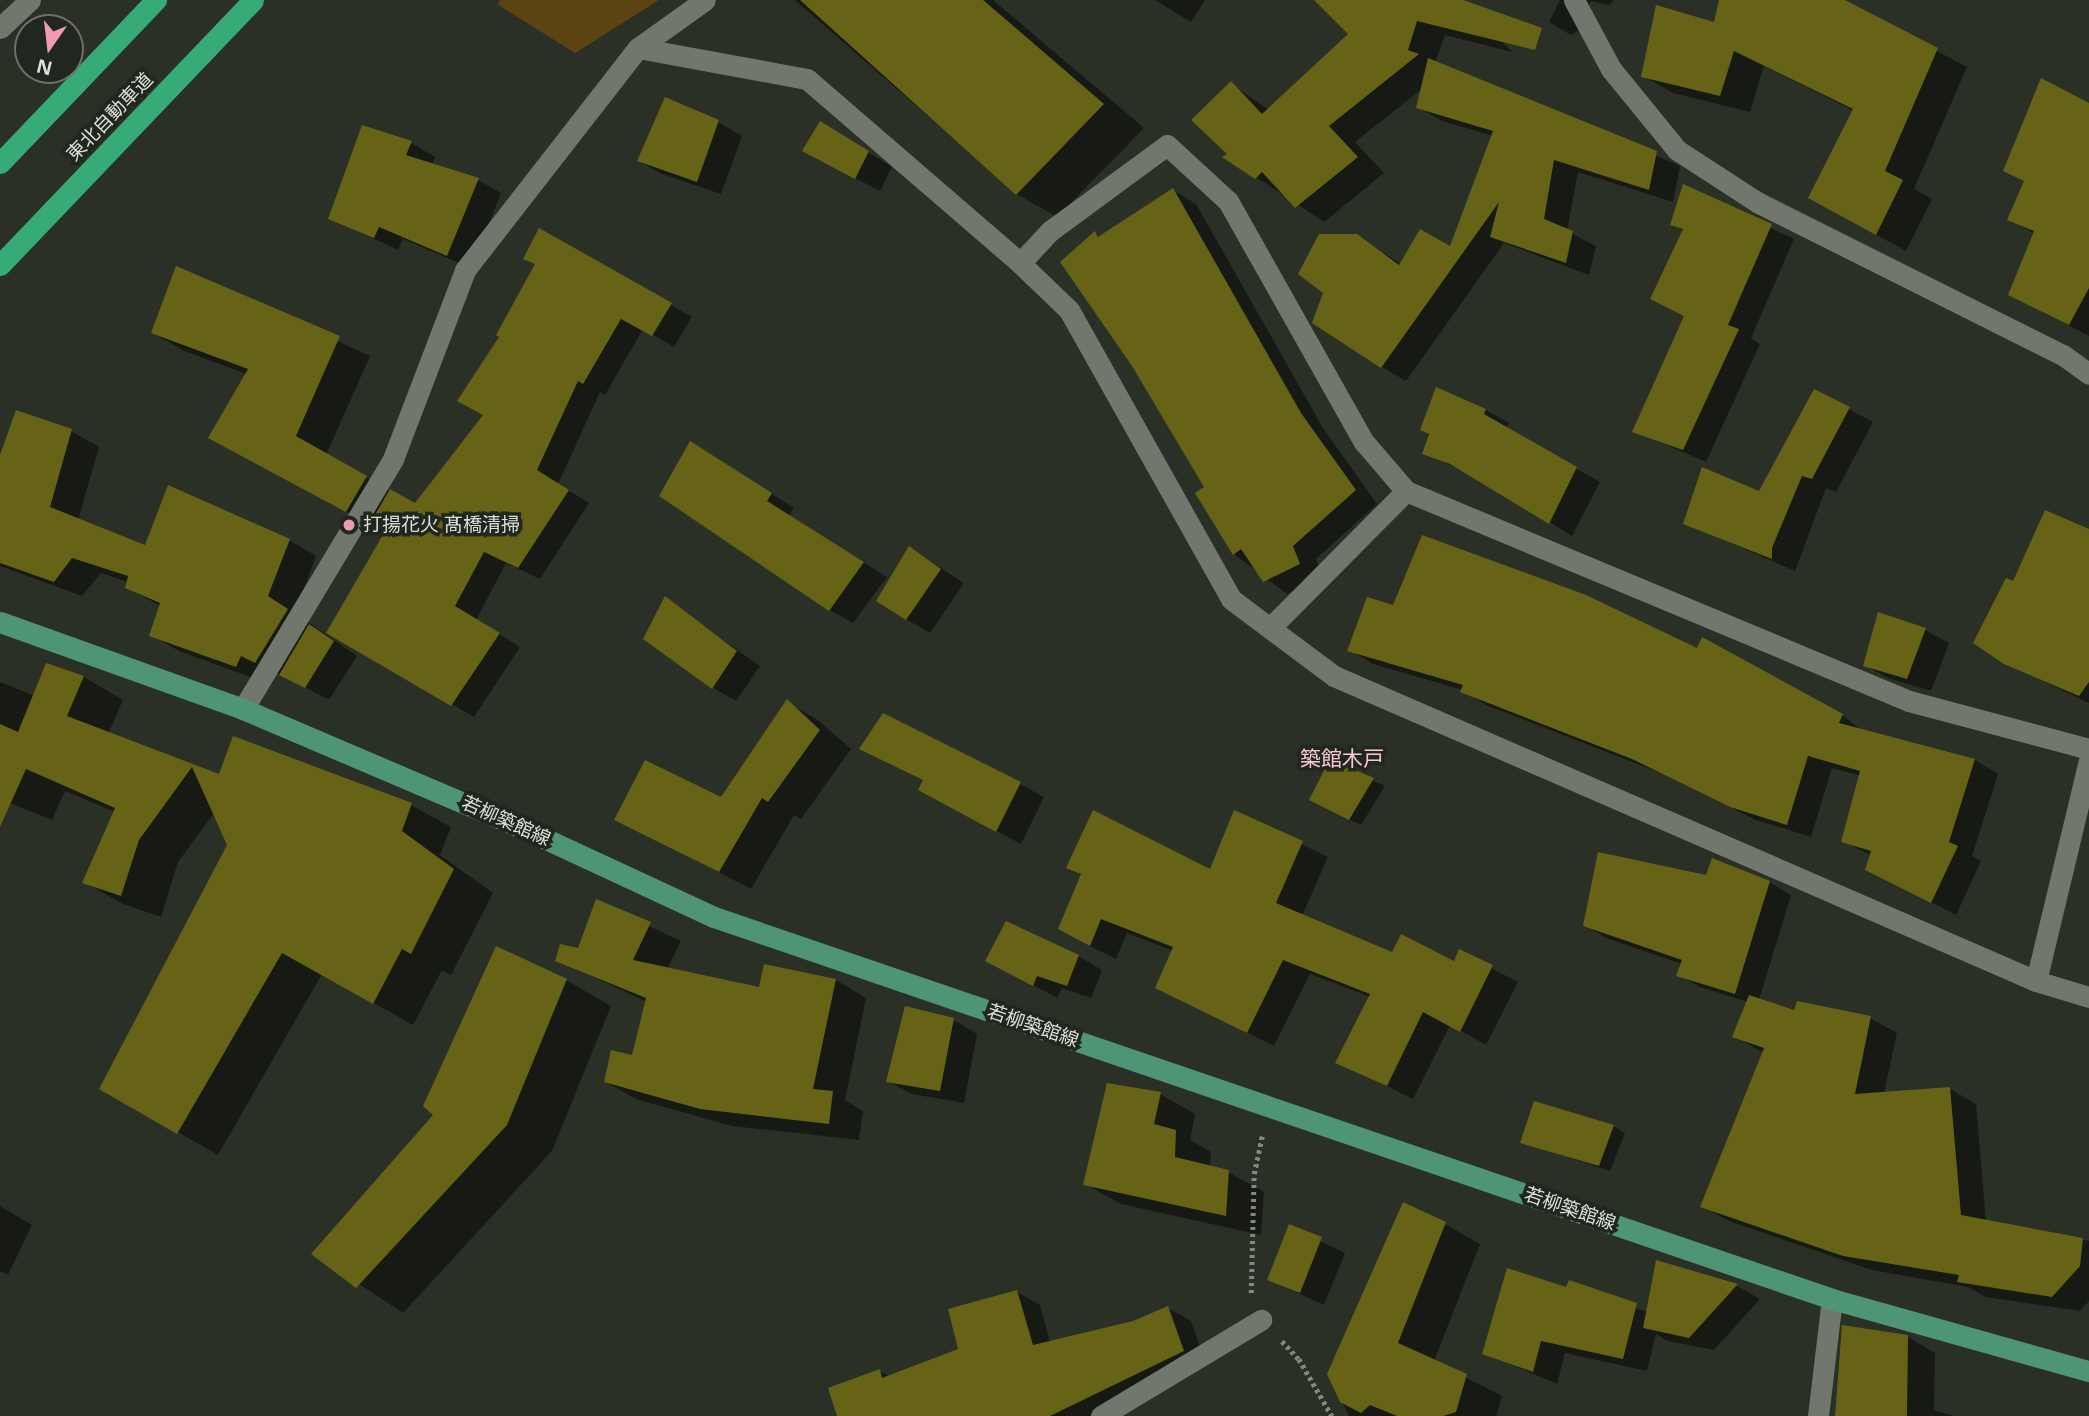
<!DOCTYPE html>
<meta charset="utf-8">
<style>
body{margin:0}
#map{position:relative;width:2089px;height:1416px;overflow:hidden;background:#2b3027;font-family:"Noto Sans","Noto Sans JP",sans-serif}
div>[style]{position:absolute}
[style*='--x']{left:calc(var(--x)*1px);top:calc(var(--y)*1px);width:calc(var(--w)*1px);rotate:calc(var(--a)*1deg)}
.green>*{inset:0;background:#5c4312}
.shadow>*{inset:0;background:#0007}
.building>*{inset:0;background:#666316}
.path>*{height:4.5px;margin-top:-2.25px;transform-origin:0;background:repeating-linear-gradient(90deg,#838780 0 3.5px,transparent 0 7px)}
.minor>*{height:21px;margin:-10.5px;padding:0 10.5px;transform-origin:10.5px;border-radius:10.5px;background:#71776d}
.major>*{height:21px;margin:-10.5px;padding:0 10.5px;transform-origin:10.5px;border-radius:10.5px;background:#4e9673}
.highway>*{height:21px;margin:-10.5px;padding:0 10.5px;transform-origin:10.5px;border-radius:10.5px;background:#36ab77}
.dots>*{width:19px;height:19px;translate:-50% -50%;box-sizing:border-box;border:4px solid #21261e;border-radius:50%}
span{translate:-50% -50%;white-space:nowrap;text-align:center;line-height:1.15;-webkit-text-stroke:7px #21261e;paint-order:stroke}
.street-label{font-size:19px;color:#dcdfda}
.poi-label{font-size:19px;color:#dcdfda}
.left{translate:0 -50%;text-align:left}
.neighbourhood-label{font-size:21px;color:#f9c7d4}
.north{position:absolute;left:14px;top:14px;width:70px;height:70px;box-sizing:border-box;background:#21261e;border:2px solid #6c7069;border-radius:50%;rotate:194deg;font-size:19px;font-weight:700;line-height:28px;text-align:center;color:#dcdfda}
.north::after{content:'';display:block;margin:auto;width:24px;height:32px;background:#f19ab3;clip-path:polygon(50% 0,100% 100%,50% 72%,0 100%)}
</style>
<div id="map">
<div class="green">
<div style="clip-path:polygon(501px 0,659px 0,575px 53px,497px 4px)"></div>
</div>
<div class="shadow">
<div style="clip-path:polygon(795px 0,993px 0,1144px 128px,1057px 217px,1017px 194px)"></div>
<div style="clip-path:polygon(1155px 0,1205px 0,1191px 22px)"></div>
<div style="clip-path:polygon(1340px 0,1462px 0,1512px 52px,1445px 35px,1435px 63px,1680px 166px,1673px 202px,1578px 172px,1567px 231px,1596px 246px,1589px 275px,1504px 243px,1406px 381px,1382px 367px,1314px 322px,1356px 235px,1402px 265px,1451px 249px,1493px 136px,1442px 121px,1418px 107px,1423px 88px,1355px 142px,1384px 173px,1324px 222px,1256px 177px,1230px 154px,1231px 84px,1269px 110px,1350px 35px)"></div>
<div style="clip-path:polygon(1560px 0,1614px 0,1609px 5px,1591px 1px,1584px 13px,1588px 24px,1571px 35px,1549px 22px)"></div>
<div style="clip-path:polygon(1721px 0,1841px 0,1967px 67px,1914px 189px,1932px 199px,1906px 251px,1840px 215px,1854px 111px,1764px 66px,1750px 112px,1673px 93px,1643px 76px,1715px 24px)"></div>
<div style="clip-path:polygon(2089px 105px,2089px 336px,2010px 294px,2035px 234px,2010px 219px,2025px 182px,2005px 170px)"></div>
<div style="clip-path:polygon(718px 122px,742px 136px,721px 194px,662px 174px,639px 161px)"></div>
<div style="clip-path:polygon(363px 128px,411px 143px,435px 157px,432px 165px,478px 180px,501px 193px,471px 268px,403px 239px,398px 250px,330px 218px)"></div>
<div style="clip-path:polygon(844px 137px,892px 167px,880px 191px,828px 164px)"></div>
<div style="clip-path:polygon(1684px 187px,1794px 239px,1751px 338px,1760px 344px,1706px 462px,1635px 431px,1685px 316px,1684px 231px,1672px 224px)"></div>
<div style="clip-path:polygon(1173px 190px,1196px 204px,1323px 428px,1377px 504px,1316px 559px,1322px 577px,1287px 594px,1234px 554px,1095px 233px,1102px 237px)"></div>
<div style="clip-path:polygon(540px 230px,692px 317px,674px 347px,643px 329px,605px 395px,600px 392px,558px 484px,589px 503px,540px 579px,506px 563px,476px 620px,520px 647px,474px 717px,328px 632px,386px 533px,241px 455px,247px 374px,184px 351px,153px 333px,177px 268px,370px 356px,326px 455px,415px 505px,485px 415px,501px 336px,537px 265px)"></div>
<div style="clip-path:polygon(1437px 389px,1486px 410px,1509px 423px,1506px 429px,1600px 482px,1572px 536px,1472px 475px,1424px 453px)"></div>
<div style="clip-path:polygon(1815px 391px,1873px 422px,1836px 492px,1826px 488px,1795px 571px,1685px 523px,1760px 493px)"></div>
<div style="clip-path:polygon(71px 431px,99px 447px,78px 520px,146px 547px,289px 540px,316px 556px,295px 613px,357px 656px,329px 700px,284px 676px,269px 671px,264px 682px,179px 651px,152px 635px,161px 606px,127px 588px,128px 582px,101px 573px,82px 596px,0 566px,0 460px)"></div>
<div style="clip-path:polygon(715px 457px,794px 508px,789px 516px,887px 577px,853px 623px,830px 610px)"></div>
<div style="clip-path:polygon(2089px 531px,2089px 703px,2005px 663px,2014px 583px)"></div>
<div style="clip-path:polygon(910px 548px,964px 583px,930px 633px,906px 619px)"></div>
<div style="clip-path:polygon(665px 599px,760px 666px,736px 701px,713px 688px)"></div>
<div style="clip-path:polygon(1925px 630px,1949px 643px,1931px 691px,1888px 678px,1865px 665px)"></div>
<div style="clip-path:polygon(1350px 650px,1842px 715px,1864px 732px,1975px 760px,1998px 774px,1972px 856px,1981px 861px,1956px 915px,1867px 869px,1872px 856px,1843px 841px,1861px 776px,1832px 768px,1811px 837px,1756px 820px,1658px 772px,1486px 705px,1463px 690px,1373px 664px)"></div>
<div style="clip-path:polygon(47px 665px,84px 677px,123px 700px,108px 734px,220px 777px,411px 805px,451px 827px,440px 855px,493px 893px,451px 975px,442px 970px,413px 1025px,322px 974px,218px 1155px,101px 1088px,229px 845px,214px 813px,178px 862px,161px 917px,123px 904px,84px 882px,115px 812px,65px 791px,52px 820px,0 799px,0 682px,35px 696px)"></div>
<div style="clip-path:polygon(787px 702px,818px 720px,851px 749px,801px 819px,794px 815px,751px 889px,617px 820px,722px 799px)"></div>
<div style="clip-path:polygon(885px 761px,1020px 784px,1044px 797px,1021px 844px,944px 803px,925px 781px)"></div>
<div style="clip-path:polygon(1331px 762px,1385px 786px,1361px 825px,1323px 806px)"></div>
<div style="clip-path:polygon(1235px 812px,1328px 857px,1302px 916px,1392px 955px,1455px 963px,1460px 952px,1518px 982px,1486px 1045px,1450px 1025px,1413px 1099px,1338px 1062px,1371px 997px,1310px 974px,1274px 1046px,1157px 988px,1173px 951px,1127px 933px,1116px 959px,1086px 944px,1082px 875px,1068px 867px,1211px 871px)"></div>
<div style="clip-path:polygon(1707px 877px,1769px 882px,1791px 895px,1759px 1000px,1796px 1012px,1870px 1018px,1897px 1033px,1884px 1093px,1950px 1089px,1976px 1104px,1986px 1222px,2089px 1241px,2089px 1301px,2080px 1311px,1986px 1297px,1968px 1287px,1872px 1270px,1729px 1221px,1702px 1206px,1764px 1053px,1734px 1036px,1748px 1002px,1700px 987px,1678px 975px,1682px 964px,1606px 938px,1585px 925px)"></div>
<div style="clip-path:polygon(597px 902px,681px 941px,667px 969px,760px 989px,836px 980px,866px 998px,845px 1100px,863px 1111px,859px 1140px,732px 1126px,636px 1099px,606px 1082px,634px 1057px,647px 1002px,557px 960px,579px 950px)"></div>
<div style="clip-path:polygon(1078px 956px,1102px 970px,1091px 998px,1062px 988px,1057px 998px,1011px 973px)"></div>
<div style="clip-path:polygon(566px 980px,611px 1006px,552px 1151px,403px 1313px,314px 1254px,436px 1115px)"></div>
<div style="clip-path:polygon(954px 1020px,977px 1034px,964px 1103px,912px 1094px,888px 1081px)"></div>
<div style="clip-path:polygon(1160px 1094px,1195px 1114px,1190px 1140px,1211px 1152px,1210px 1167px,1228px 1172px,1264px 1192px,1261px 1235px,1121px 1204px,1085px 1184px)"></div>
<div style="clip-path:polygon(1613px 1126px,1625px 1133px,1610px 1171px,1522px 1142px)"></div>
<div style="clip-path:polygon(0 1206px,32px 1225px,8px 1275px,0 1271px)"></div>
<div style="clip-path:polygon(1445px 1224px,1480px 1244px,1434px 1361px,1502px 1396px,1496px 1416px,1349px 1416px,1329px 1374px)"></div>
<div style="clip-path:polygon(1290px 1226px,1345px 1253px,1324px 1305px,1269px 1280px)"></div>
<div style="clip-path:polygon(1657px 1262px,1737px 1286px,1760px 1299px,1714px 1350px,1668px 1341px,1656px 1334px,1647px 1371px,1565px 1353px,1557px 1384px,1484px 1353px,1568px 1290px,1648px 1312px)"></div>
<div style="clip-path:polygon(1017px 1292px,1040px 1305px,1050px 1342px,1134px 1323px,1168px 1308px,1191px 1321px,1206px 1364px,1108px 1416px,839px 1416px,880px 1371px,890px 1377px,960px 1350px)"></div>
<div style="clip-path:polygon(1908px 1337px,1935px 1353px,1934px 1410px,1954px 1416px,1837px 1416px)"></div>
</div>
<div class="building">
<div style="clip-path:polygon(800px 0,983px 0,1104px 104px,1016px 195px)"></div>
<div style="clip-path:polygon(1314px 0,1463px 0,1542px 28px,1535px 50px,1417px 21px,1408px 50px,1419px 54px,1329px 126px,1358px 157px,1295px 208px,1262px 172px,1255px 179px,1222px 157px,1227px 154px,1191px 120px,1231px 81px,1262px 114px,1348px 34px)"></div>
<div style="clip-path:polygon(1719px 0,1845px 0,1938px 48px,1885px 171px,1903px 180px,1876px 235px,1808px 198px,1853px 109px,1734px 51px,1720px 96px,1641px 77px,1656px 5px,1714px 22px)"></div>
<div style="clip-path:polygon(1428px 58px,1657px 151px,1649px 190px,1554px 160px,1544px 219px,1573px 231px,1566px 263px,1490px 237px,1499px 202px,1381px 368px,1312px 323px,1323px 293px,1298px 274px,1319px 234px,1357px 234px,1399px 265px,1420px 229px,1450px 246px,1493px 131px,1416px 108px)"></div>
<div style="clip-path:polygon(2041px 78px,2089px 103px,2089px 288px,2069px 325px,2008px 295px,2034px 231px,2007px 220px,2024px 181px,2003px 171px)"></div>
<div style="clip-path:polygon(665px 97px,719px 120px,697px 182px,637px 161px)"></div>
<div style="clip-path:polygon(820px 121px,869px 151px,855px 179px,802px 151px)"></div>
<div style="clip-path:polygon(362px 125px,412px 141px,406px 155px,479px 178px,447px 256px,379px 227px,374px 238px,328px 219px)"></div>
<div style="clip-path:polygon(1683px 184px,1772px 224px,1728px 325px,1739px 329px,1683px 450px,1632px 432px,1684px 316px,1650px 299px,1683px 229px,1670px 225px)"></div>
<div style="clip-path:polygon(1173px 188px,1301px 413px,1356px 490px,1293px 546px,1300px 564px,1263px 582px,1241px 549px,1233px 555px,1195px 493px,1204px 487px,1132px 366px,1060px 262px,1095px 231px,1098px 237px)"></div>
<div style="clip-path:polygon(539px 228px,672px 303px,652px 336px,621px 319px,583px 384px,578px 381px,537px 470px,569px 490px,518px 568px,484px 552px,455px 606px,500px 633px,451px 706px,326px 633px,384px 533px,369px 525px,390px 489px,415px 503px,483px 415px,457px 401px,499px 337px,496px 335px,535px 264px,523px 259px)"></div>
<div style="clip-path:polygon(176px 266px,340px 336px,296px 436px,367px 476px,346px 512px,208px 438px,248px 369px,151px 333px)"></div>
<div style="clip-path:polygon(1436px 387px,1486px 409px,1484px 414px,1577px 467px,1549px 524px,1450px 464px,1422px 454px,1429px 434px,1420px 430px)"></div>
<div style="clip-path:polygon(1814px 389px,1850px 407px,1812px 479px,1802px 476px,1772px 548px,1772px 559px,1683px 524px,1702px 467px,1759px 491px)"></div>
<div style="clip-path:polygon(16px 410px,72px 429px,50px 507px,145px 545px,168px 485px,290px 539px,268px 596px,288px 609px,255px 663px,241px 656px,236px 667px,149px 636px,160px 603px,125px 588px,128px 576px,72px 558px,54px 582px,0 563px,0 455px)"></div>
<div style="clip-path:polygon(690px 441px,772px 493px,767px 501px,864px 562px,829px 611px,659px 496px)"></div>
<div style="clip-path:polygon(2045px 510px,2089px 529px,2089px 682px,2079px 696px,2004px 664px,1973px 643px,2006px 578px,2013px 581px)"></div>
<div style="clip-path:polygon(1422px 535px,1586px 595px,1697px 648px,1702px 637px,1843px 714px,1839px 723px,1975px 759px,1949px 842px,1958px 846px,1931px 903px,1865px 870px,1871px 851px,1841px 842px,1860px 771px,1808px 756px,1787px 825px,1730px 807px,1632px 759px,1460px 692px,1463px 685px,1347px 651px,1367px 597px,1393px 605px)"></div>
<div style="clip-path:polygon(909px 546px,941px 569px,906px 620px,876px 601px)"></div>
<div style="clip-path:polygon(665px 596px,737px 651px,712px 689px,643px 639px)"></div>
<div style="clip-path:polygon(1878px 612px,1926px 628px,1907px 679px,1863px 666px)"></div>
<div style="clip-path:polygon(309px 624px,334px 641px,305px 688px,279px 675px)"></div>
<div style="clip-path:polygon(46px 663px,84px 676px,67px 716px,219px 774px,233px 736px,412px 803px,402px 831px,454px 869px,411px 954px,402px 949px,373px 1004px,282px 953px,177px 1134px,99px 1089px,227px 845px,192px 767px,139px 840px,121px 896px,82px 883px,115px 808px,26px 769px,0 827px,0 724px,18px 732px)"></div>
<div style="clip-path:polygon(787px 699px,820px 730px,768px 802px,762px 798px,719px 872px,614px 820px,645px 760px,721px 797px)"></div>
<div style="clip-path:polygon(883px 713px,1021px 782px,996px 832px,918px 790px,923px 780px,859px 749px)"></div>
<div style="clip-path:polygon(1330px 759px,1374px 778px,1349px 820px,1309px 800px)"></div>
<div style="clip-path:polygon(1093px 810px,1210px 869px,1234px 810px,1303px 841px,1276px 903px,1392px 952px,1401px 934px,1454px 961px,1459px 949px,1493px 965px,1460px 1032px,1423px 1012px,1387px 1086px,1335px 1063px,1370px 994px,1283px 960px,1247px 1033px,1155px 988px,1173px 947px,1101px 919px,1090px 946px,1058px 929px,1081px 874px,1066px 868px)"></div>
<div style="clip-path:polygon(1598px 852px,1706px 875px,1712px 858px,1770px 881px,1735px 994px,1676px 976px,1682px 960px,1583px 926px)"></div>
<div style="clip-path:polygon(596px 899px,651px 922px,633px 960px,759px 987px,764px 964px,836px 979px,813px 1089px,833px 1091px,829px 1124px,700px 1109px,604px 1082px,611px 1050px,632px 1055px,646px 998px,555px 961px,560px 944px,578px 948px)"></div>
<div style="clip-path:polygon(1006px 921px,1079px 955px,1067px 986px,1037px 976px,1033px 986px,985px 961px)"></div>
<div style="clip-path:polygon(496px 946px,567px 979px,507px 1125px,356px 1288px,311px 1254px,433px 1115px,423px 1106px)"></div>
<div style="clip-path:polygon(1749px 995px,1794px 1010px,1797px 1001px,1871px 1016px,1855px 1094px,1950px 1087px,1961px 1215px,2083px 1238px,2080px 1266px,2052px 1297px,1957px 1282px,1959px 1275px,1843px 1256px,1700px 1207px,1764px 1048px,1732px 1037px)"></div>
<div style="clip-path:polygon(905px 1006px,954px 1018px,940px 1091px,886px 1082px)"></div>
<div style="clip-path:polygon(1107px 1083px,1161px 1092px,1154px 1124px,1176px 1130px,1175px 1157px,1229px 1170px,1226px 1216px,1083px 1185px)"></div>
<div style="clip-path:polygon(1534px 1101px,1614px 1125px,1599px 1166px,1520px 1143px)"></div>
<div style="clip-path:polygon(1403px 1202px,1446px 1222px,1398px 1343px,1467px 1374px,1456px 1412px,1443px 1416px,1397px 1416px,1370px 1405px,1361px 1413px,1340px 1402px,1327px 1374px)"></div>
<div style="clip-path:polygon(1289px 1224px,1322px 1237px,1300px 1293px,1267px 1280px)"></div>
<div style="clip-path:polygon(1656px 1260px,1738px 1284px,1689px 1338px,1643px 1328px)"></div>
<div style="clip-path:polygon(1507px 1268px,1566px 1287px,1569px 1280px,1637px 1303px,1623px 1359px,1541px 1341px,1533px 1372px,1482px 1354px)"></div>
<div style="clip-path:polygon(1017px 1290px,1033px 1345px,1133px 1321px,1168px 1306px,1184px 1351px,1050px 1416px,837px 1416px,828px 1388px,880px 1369px,882px 1378px,958px 1349px,948px 1309px)"></div>
<div style="clip-path:polygon(1842px 1325px,1908px 1335px,1907px 1416px,1835px 1416px)"></div>
</div>
<div class="path">
<div style="--x:1251;--y:1293;--w:119;--a:-88.6"></div>
<div style="--x:1254;--y:1174;--w:40;--a:-78"></div>
<div style="--x:1282;--y:1341;--w:25;--a:47"></div>
<div style="--x:1299;--y:1359;--w:66;--a:59.9"></div>
</div>
<div class="minor">
<div style="--x:1574;--y:0;--w:78;--a:61.8"></div>
<div style="--x:1611;--y:69;--w:104;--a:50.8"></div>
<div style="--x:1677;--y:150;--w:95;--a:33"></div>
<div style="--x:1757;--y:202;--w:342;--a:26.6"></div>
<div style="--x:2063;--y:355;--w:32;--a:36"></div>
<div style="--x:0;--y:28;--w:41;--a:-43"></div>
<div style="--x:638;--y:48;--w:172;--a:10.4"></div>
<div style="--x:807;--y:79;--w:281;--a:40.8"></div>
<div style="--x:1020;--y:263;--w:68;--a:43.8"></div>
<div style="--x:1069;--y:310;--w:331;--a:60.7"></div>
<div style="--x:1231;--y:599;--w:129;--a:36.8"></div>
<div style="--x:1334;--y:676;--w:765;--a:23.48"></div>
<div style="--x:2036;--y:981;--w:55;--a:16.8"></div>
<div style="--x:1020;--y:263;--w:44;--a:-46.8"></div>
<div style="--x:1050;--y:231;--w:145;--a:-36.3"></div>
<div style="--x:1167;--y:145;--w:83;--a:42.6"></div>
<div style="--x:1228;--y:201;--w:277;--a:60.6"></div>
<div style="--x:1364;--y:442;--w:65;--a:49.4"></div>
<div style="--x:1406;--y:491;--w:545;--a:22.66"></div>
<div style="--x:1909;--y:701;--w:186;--a:14.9"></div>
<div style="--x:1270;--y:628;--w:193;--a:-45.2"></div>
<div style="--x:243;--y:709;--w:292;--a:-59"></div>
<div style="--x:393;--y:459;--w:202;--a:-69.1"></div>
<div style="--x:465;--y:270;--w:281;--a:-52.1"></div>
<div style="--x:638;--y:48;--w:82;--a:-35.6"></div>
<div style="--x:2036;--y:981;--w:227;--a:-76.5"></div>
<div style="--x:1101;--y:1416;--w:187;--a:-31"></div>
<div style="--x:1818;--y:1416;--w:118;--a:-83.2"></div>
</div>
<div class="major">
<div style="--x:0;--y:622;--w:258;--a:19.7"></div>
<div style="--x:243;--y:709;--w:301;--a:23.1"></div>
<div style="--x:520;--y:827;--w:214;--a:24.9"></div>
<div style="--x:714;--y:917;--w:1181;--a:18.86"></div>
<div style="--x:1832;--y:1299;--w:267;--a:15.7"></div>
</div>
<div class="highway">
<div style="--x:0;--y:163;--w:226;--a:-46.3"></div>
<div style="--x:0;--y:265;--w:366;--a:-46.3"></div>
</div>
<div class="dots">
<div style="left:349px;top:525px;background:#f19ab3"></div>
</div>
<div class="street-label">
<span style="left:110px;top:117px;rotate:-46deg">東北自動車道</span>
<span style="left:506px;top:821px;rotate:24deg">若柳築館線</span>
<span style="left:1033px;top:1026px;rotate:19deg">若柳築館線</span>
<span style="left:1570px;top:1209px;rotate:19deg">若柳築館線</span>
</div>
<div class="poi-label">
<span class="left" style="left:363px;top:525px">打揚花火 髙橋清掃</span>
</div>
<div class="neighbourhood-label">
<span style="left:1342px;top:758px">築館木戸</span>
</div>
<div class="north">N</div>
</div>
